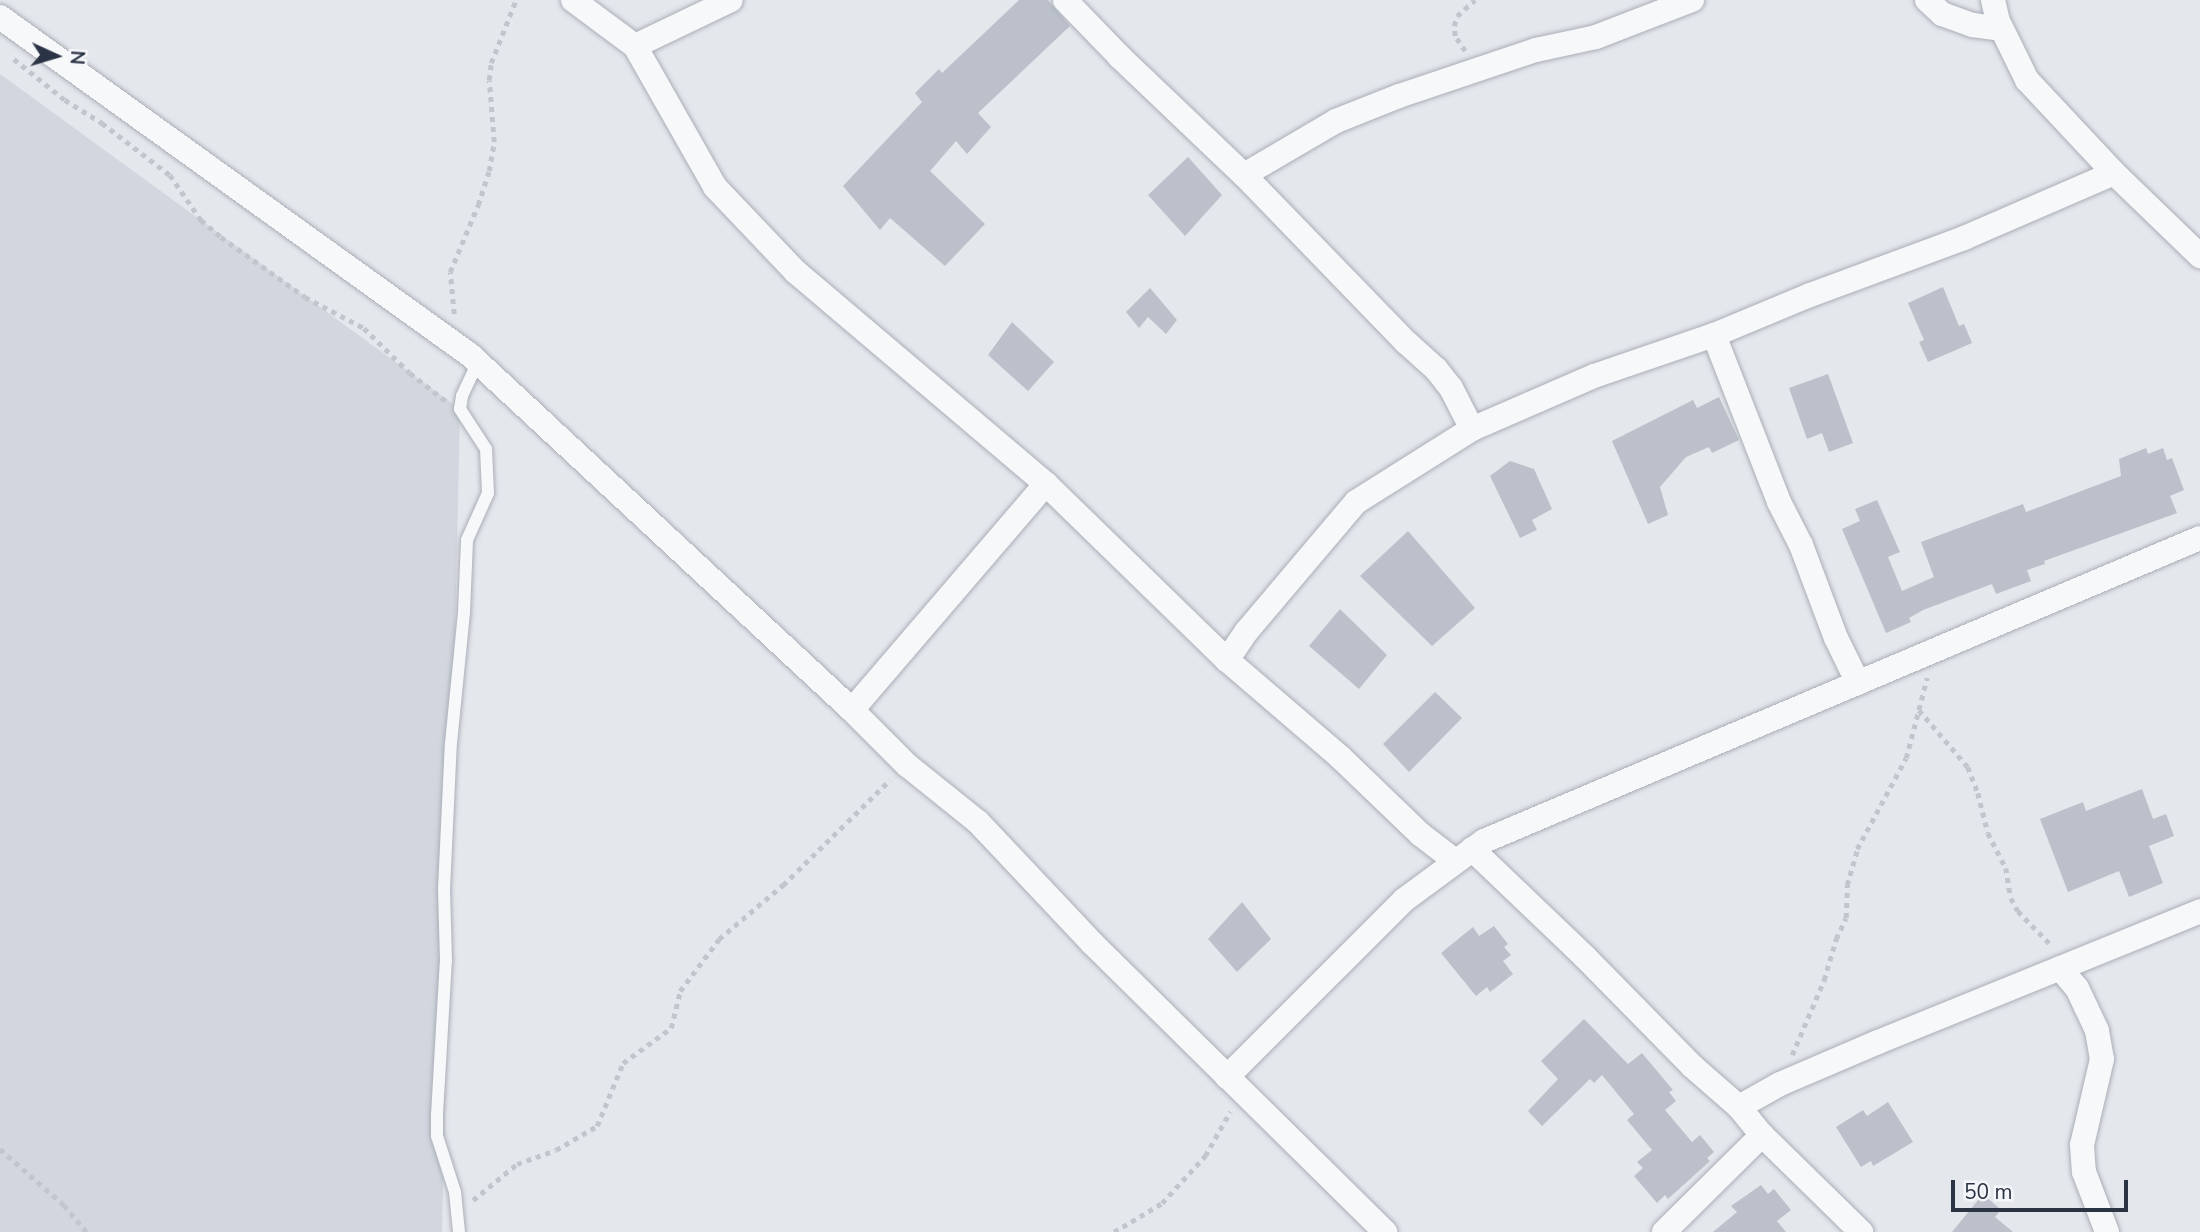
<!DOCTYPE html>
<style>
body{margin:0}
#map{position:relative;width:2200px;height:1232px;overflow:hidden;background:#e4e7ec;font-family:"Nunito Sans",sans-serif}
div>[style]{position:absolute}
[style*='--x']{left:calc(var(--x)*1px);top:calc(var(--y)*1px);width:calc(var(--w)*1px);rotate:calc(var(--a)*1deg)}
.built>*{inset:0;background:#d2d6de}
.building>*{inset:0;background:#bbc0ca}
.path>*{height:4.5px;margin-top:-2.25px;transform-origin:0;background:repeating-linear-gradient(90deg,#c2c5cb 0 5px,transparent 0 10px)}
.roads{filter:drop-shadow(0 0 2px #a9aeb7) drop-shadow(0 0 2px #a9aeb7)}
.lane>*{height:12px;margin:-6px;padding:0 6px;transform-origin:6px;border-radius:6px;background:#f7f8fa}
.street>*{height:24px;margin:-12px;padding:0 12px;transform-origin:12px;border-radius:12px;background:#f7f8fa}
span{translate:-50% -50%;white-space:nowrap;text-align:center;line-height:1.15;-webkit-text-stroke:5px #f4f6f9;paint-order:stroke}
.north{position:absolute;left:21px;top:21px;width:70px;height:70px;-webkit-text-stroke:5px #f4f6f9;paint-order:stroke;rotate:94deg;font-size:19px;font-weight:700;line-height:28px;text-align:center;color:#2b3445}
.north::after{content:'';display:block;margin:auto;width:24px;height:32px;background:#2b3445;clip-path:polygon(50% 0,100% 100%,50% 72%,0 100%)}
.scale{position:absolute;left:1951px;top:1180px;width:177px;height:32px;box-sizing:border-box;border:4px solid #2b3445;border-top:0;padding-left:9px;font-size:21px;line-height:24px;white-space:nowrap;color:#2b3445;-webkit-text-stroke:5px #f4f6f9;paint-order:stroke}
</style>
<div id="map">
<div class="built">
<div style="clip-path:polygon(0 74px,460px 409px,442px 1232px,0 1232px)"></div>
</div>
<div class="building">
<div style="clip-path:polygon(1019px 0,1048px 0,1070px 26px,978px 113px,991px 127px,967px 154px,956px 141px,930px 171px,985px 224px,945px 266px,890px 218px,880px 230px,843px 186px,922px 102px,915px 93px,939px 69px,942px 73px)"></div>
<div style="clip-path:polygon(1188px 157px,1222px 195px,1185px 236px,1148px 195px)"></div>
<div style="clip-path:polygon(1943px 287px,1959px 326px,1964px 324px,1972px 343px,1928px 362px,1919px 342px,1924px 340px,1908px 303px)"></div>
<div style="clip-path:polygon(1150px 288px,1177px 320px,1166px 334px,1148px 317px,1139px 328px,1126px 312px)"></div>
<div style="clip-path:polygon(1012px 322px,1054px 362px,1028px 391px,988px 355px)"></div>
<div style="clip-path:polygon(1828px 374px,1853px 443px,1829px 452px,1822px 433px,1807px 439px,1789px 388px)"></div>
<div style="clip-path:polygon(1719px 397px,1739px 440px,1712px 453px,1709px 447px,1686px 457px,1660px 487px,1668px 515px,1648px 524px,1612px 441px,1693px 400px,1697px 408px)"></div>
<div style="clip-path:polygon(2146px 448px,2148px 454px,2163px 448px,2167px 460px,2172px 458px,2184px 490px,2170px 496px,2177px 513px,2044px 561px,2045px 564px,2027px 570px,2031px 581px,1996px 594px,1992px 584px,1923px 610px,1909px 618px,1911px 622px,1886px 633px,1842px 529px,1860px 521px,1855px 509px,1877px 500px,1900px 552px,1888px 557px,1902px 591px,1934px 577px,1921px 542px,2023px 504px,2026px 512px,2121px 476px,2119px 459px)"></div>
<div style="clip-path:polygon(1510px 461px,1534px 469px,1552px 509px,1532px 520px,1537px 530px,1520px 538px,1490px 476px)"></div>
<div style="clip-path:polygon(1408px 531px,1475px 608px,1432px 646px,1360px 576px)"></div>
<div style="clip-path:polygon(1340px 609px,1387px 655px,1359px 689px,1309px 646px)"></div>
<div style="clip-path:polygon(1435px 692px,1462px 718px,1409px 772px,1383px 744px)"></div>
<div style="clip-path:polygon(2142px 789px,2153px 819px,2166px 814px,2174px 836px,2149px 846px,2163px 883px,2129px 897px,2119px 871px,2068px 892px,2040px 819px,2083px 802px,2086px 811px)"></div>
<div style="clip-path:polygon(1242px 902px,1271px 939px,1237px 972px,1208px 939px)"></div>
<div style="clip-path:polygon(1494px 926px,1508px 944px,1504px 947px,1511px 955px,1503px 961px,1513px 974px,1490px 992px,1487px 987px,1476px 996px,1441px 953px,1473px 927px,1479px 936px)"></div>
<div style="clip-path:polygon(1584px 1019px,1628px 1064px,1642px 1053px,1673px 1090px,1669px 1092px,1676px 1101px,1665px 1110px,1692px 1142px,1700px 1135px,1714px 1152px,1707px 1158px,1710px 1161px,1668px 1199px,1665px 1195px,1657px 1203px,1634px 1176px,1643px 1168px,1637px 1162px,1652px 1150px,1627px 1120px,1634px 1114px,1602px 1075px,1594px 1083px,1590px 1079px,1542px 1126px,1528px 1111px,1558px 1079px,1541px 1061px)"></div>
<div style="clip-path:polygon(1888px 1102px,1913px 1142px,1873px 1166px,1871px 1161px,1861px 1167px,1836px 1127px,1863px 1110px,1867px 1116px)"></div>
<div style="clip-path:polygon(1761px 1185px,1768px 1194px,1774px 1189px,1791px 1210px,1777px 1221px,1786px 1232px,1713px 1232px,1737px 1212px,1731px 1206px)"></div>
<div style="clip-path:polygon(1983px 1194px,2001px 1210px,1995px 1217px,2013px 1232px,1952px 1232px)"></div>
</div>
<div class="path">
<div style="--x:1465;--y:51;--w:18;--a:-124"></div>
<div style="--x:1455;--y:36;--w:10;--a:-96"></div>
<div style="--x:1454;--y:26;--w:10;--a:-73"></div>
<div style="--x:1457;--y:16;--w:24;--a:-42"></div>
<div style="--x:14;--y:59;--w:65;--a:38.8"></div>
<div style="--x:65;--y:100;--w:44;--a:31.9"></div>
<div style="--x:102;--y:123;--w:86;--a:37.4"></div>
<div style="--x:170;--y:175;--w:55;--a:55.4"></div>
<div style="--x:201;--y:220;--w:26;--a:40"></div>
<div style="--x:221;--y:237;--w:103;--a:35.5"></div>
<div style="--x:305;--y:297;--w:67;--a:27.7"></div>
<div style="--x:364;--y:328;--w:64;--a:44.4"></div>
<div style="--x:410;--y:373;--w:46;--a:37.9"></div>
<div style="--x:454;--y:314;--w:42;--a:-95.4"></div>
<div style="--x:450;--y:272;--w:73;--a:-67.3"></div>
<div style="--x:478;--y:205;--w:36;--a:-72"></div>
<div style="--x:489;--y:171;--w:29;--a:-80"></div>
<div style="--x:494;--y:142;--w:62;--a:-94.6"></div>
<div style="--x:489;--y:80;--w:17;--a:-83"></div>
<div style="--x:491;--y:63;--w:68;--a:-68.4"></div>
<div style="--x:1919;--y:710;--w:75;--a:49.3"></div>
<div style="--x:1968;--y:767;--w:28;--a:69"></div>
<div style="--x:1978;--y:793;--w:41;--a:76"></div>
<div style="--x:1988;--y:833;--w:39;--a:63"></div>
<div style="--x:2006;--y:868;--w:30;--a:81"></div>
<div style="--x:2011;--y:898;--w:15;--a:62"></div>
<div style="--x:2018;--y:911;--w:49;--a:45.8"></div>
<div style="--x:1792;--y:1055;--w:82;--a:-66.9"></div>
<div style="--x:1824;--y:980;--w:43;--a:-73.7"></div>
<div style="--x:1836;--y:939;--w:23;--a:-65"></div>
<div style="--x:1846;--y:918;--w:33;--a:-88"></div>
<div style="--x:1847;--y:885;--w:37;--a:-74"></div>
<div style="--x:1857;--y:849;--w:103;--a:-61.7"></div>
<div style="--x:1906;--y:758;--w:83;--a:-75.3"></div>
<div style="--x:0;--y:1149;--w:85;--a:41.2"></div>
<div style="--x:64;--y:1205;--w:35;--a:50"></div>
<div style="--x:473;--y:1200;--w:57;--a:-39.3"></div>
<div style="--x:517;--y:1164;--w:41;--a:-19.7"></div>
<div style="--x:556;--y:1150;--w:48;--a:-30.3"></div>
<div style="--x:597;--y:1126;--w:68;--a:-67.6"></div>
<div style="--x:623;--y:1063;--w:59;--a:-36.1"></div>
<div style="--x:671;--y:1028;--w:38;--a:-76"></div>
<div style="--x:680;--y:991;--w:65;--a:-53.1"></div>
<div style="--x:719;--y:939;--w:84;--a:-40.2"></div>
<div style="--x:783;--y:885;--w:150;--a:-44.5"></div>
<div style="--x:1114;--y:1232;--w:56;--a:-31.1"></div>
<div style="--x:1162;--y:1203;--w:64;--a:-47.5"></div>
<div style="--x:1205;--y:1156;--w:51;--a:-60.4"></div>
</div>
<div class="roads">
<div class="lane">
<div style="--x:459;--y:1232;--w:40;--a:-95.7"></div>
<div style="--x:455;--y:1192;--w:59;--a:-107.8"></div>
<div style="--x:437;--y:1136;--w:21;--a:-90"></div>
<div style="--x:437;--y:1115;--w:154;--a:-86.7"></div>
<div style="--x:446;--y:961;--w:72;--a:-91.6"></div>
<div style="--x:444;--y:889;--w:146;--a:-87.3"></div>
<div style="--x:451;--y:743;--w:132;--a:-84.3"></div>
<div style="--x:464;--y:612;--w:72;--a:-87.6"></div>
<div style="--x:467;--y:540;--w:51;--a:-65.9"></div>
<div style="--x:488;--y:493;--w:44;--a:-92.6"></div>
<div style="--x:486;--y:449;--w:48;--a:-123"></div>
<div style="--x:460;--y:409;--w:13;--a:-81"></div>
<div style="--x:462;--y:396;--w:38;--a:-65"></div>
</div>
<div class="street">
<div style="--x:573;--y:0;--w:77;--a:36.6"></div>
<div style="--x:635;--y:46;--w:162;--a:60.4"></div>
<div style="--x:715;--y:187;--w:117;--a:46.4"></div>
<div style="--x:796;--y:272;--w:328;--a:40.3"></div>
<div style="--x:1046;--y:484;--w:252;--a:44.2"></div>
<div style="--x:1227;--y:660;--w:149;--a:40.6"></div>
<div style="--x:1340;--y:757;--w:111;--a:43.9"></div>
<div style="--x:1420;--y:834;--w:44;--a:37.6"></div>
<div style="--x:1065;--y:0;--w:79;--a:46"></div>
<div style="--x:1120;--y:57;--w:171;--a:43.6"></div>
<div style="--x:1244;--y:175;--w:234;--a:45.9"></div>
<div style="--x:1407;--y:343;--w:39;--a:42"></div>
<div style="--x:1436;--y:369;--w:24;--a:52"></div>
<div style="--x:1451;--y:388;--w:46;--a:62.9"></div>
<div style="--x:1472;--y:429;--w:137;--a:147.8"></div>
<div style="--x:1356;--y:502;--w:170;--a:130.2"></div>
<div style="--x:1246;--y:632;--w:34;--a:124"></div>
<div style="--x:1927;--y:0;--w:21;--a:43"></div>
<div style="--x:1942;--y:14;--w:33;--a:20"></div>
<div style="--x:1973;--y:25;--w:28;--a:8"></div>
<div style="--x:1993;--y:0;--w:22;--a:77"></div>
<div style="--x:1998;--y:21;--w:66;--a:63.8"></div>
<div style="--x:2027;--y:80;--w:127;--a:46.9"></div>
<div style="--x:2114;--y:173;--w:120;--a:44"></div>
<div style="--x:0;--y:17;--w:579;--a:35.72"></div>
<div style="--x:470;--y:355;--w:521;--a:42.9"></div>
<div style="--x:852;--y:710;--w:78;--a:45"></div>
<div style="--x:907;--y:765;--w:91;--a:38.8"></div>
<div style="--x:978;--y:822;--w:166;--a:46.7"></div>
<div style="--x:1092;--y:943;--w:412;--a:44.6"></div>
<div style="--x:635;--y:46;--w:106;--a:-25.6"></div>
<div style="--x:1244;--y:175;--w:107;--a:-30.4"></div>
<div style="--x:1336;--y:121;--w:68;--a:-21.6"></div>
<div style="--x:1399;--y:96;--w:145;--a:-18.6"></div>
<div style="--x:1536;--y:50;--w:61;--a:-12.2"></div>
<div style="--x:1596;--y:37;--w:103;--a:-21.1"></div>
<div style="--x:1714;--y:335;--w:179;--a:68.7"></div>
<div style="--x:1779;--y:502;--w:48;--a:62.9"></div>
<div style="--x:1801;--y:545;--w:99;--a:69.4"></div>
<div style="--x:1836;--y:638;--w:50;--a:63.9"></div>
<div style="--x:1472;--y:429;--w:133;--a:-23.5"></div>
<div style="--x:1594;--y:376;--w:127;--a:-18.9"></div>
<div style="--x:1714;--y:335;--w:104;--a:-22.6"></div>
<div style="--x:1810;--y:295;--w:164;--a:-20.3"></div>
<div style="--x:1964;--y:238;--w:163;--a:-23.4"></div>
<div style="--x:852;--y:710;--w:298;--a:-49.4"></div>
<div style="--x:1472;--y:849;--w:156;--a:43.7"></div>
<div style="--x:1585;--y:957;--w:153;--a:45.5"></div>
<div style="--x:1692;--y:1066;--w:62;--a:41.1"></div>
<div style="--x:1739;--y:1107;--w:36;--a:51"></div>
<div style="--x:1762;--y:1135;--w:139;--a:44.4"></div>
<div style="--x:2060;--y:968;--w:26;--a:50"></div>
<div style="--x:2077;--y:988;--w:21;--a:65"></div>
<div style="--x:2086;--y:1007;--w:26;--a:65"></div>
<div style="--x:2097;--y:1031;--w:28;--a:80"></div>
<div style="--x:2102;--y:1059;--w:88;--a:103.1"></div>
<div style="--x:2082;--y:1145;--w:27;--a:86"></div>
<div style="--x:2084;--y:1172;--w:64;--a:69"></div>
<div style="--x:1227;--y:1077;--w:250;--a:-45"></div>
<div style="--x:1404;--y:900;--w:99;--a:-36.4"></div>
<div style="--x:1484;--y:841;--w:777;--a:-22.94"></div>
<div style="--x:1739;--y:1107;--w:47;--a:-29.3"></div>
<div style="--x:1780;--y:1084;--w:107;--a:-23.2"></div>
<div style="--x:1878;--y:1042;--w:348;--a:-22.1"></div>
<div style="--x:1664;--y:1232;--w:138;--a:-44.7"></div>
</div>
</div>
<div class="north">N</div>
<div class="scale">50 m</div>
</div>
